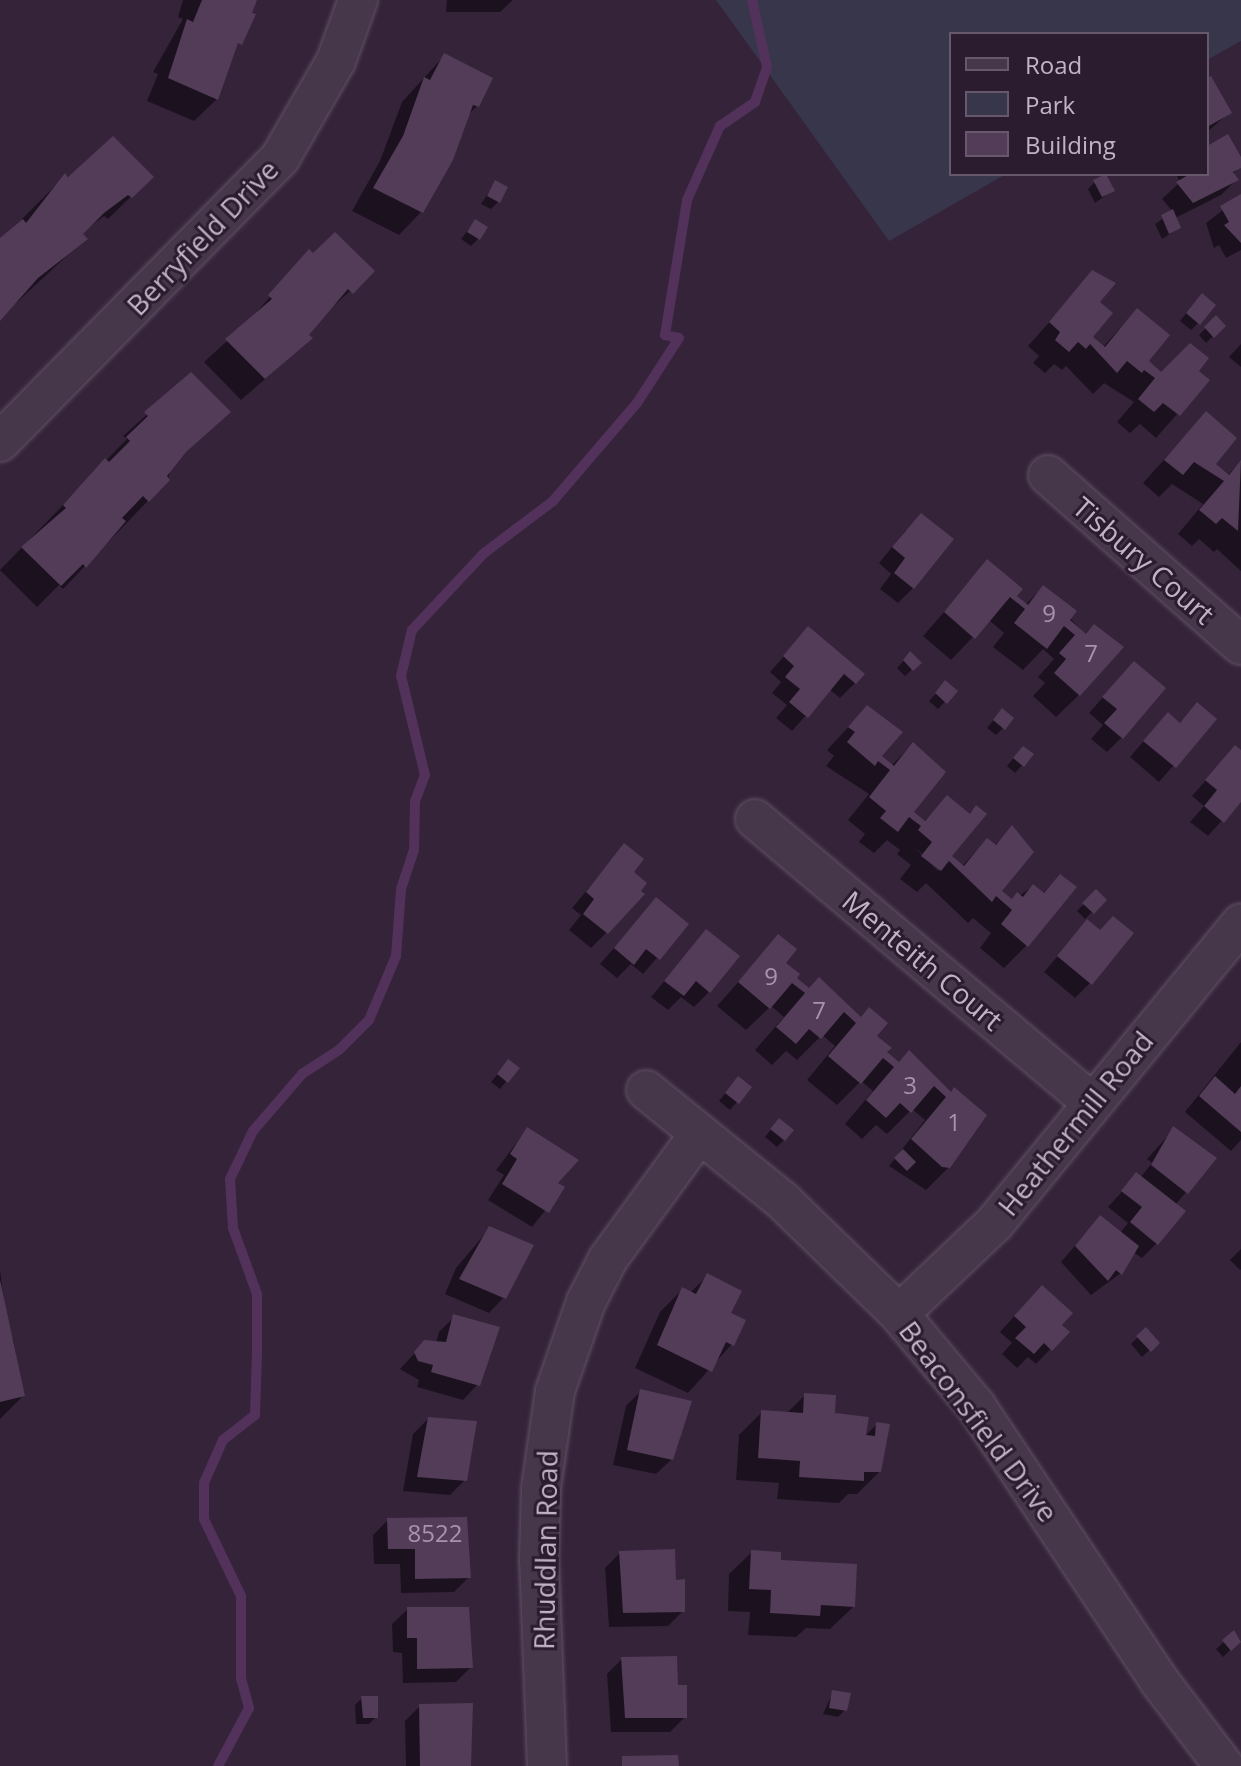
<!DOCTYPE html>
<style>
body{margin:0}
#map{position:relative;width:1241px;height:1766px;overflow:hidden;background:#35233a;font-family:"Open Sans",sans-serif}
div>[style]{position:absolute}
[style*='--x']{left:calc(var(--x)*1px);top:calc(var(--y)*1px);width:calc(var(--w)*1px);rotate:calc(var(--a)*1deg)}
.green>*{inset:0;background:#38364b}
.shadow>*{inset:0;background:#0007}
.stream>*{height:10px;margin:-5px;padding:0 5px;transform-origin:5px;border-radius:5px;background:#52325a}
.building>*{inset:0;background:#523c57}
.roads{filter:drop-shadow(0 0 2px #625265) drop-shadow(0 0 2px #625265)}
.minor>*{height:38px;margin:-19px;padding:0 19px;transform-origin:19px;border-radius:19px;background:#47374a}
span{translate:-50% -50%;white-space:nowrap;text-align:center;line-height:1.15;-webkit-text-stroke:6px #2b1c2f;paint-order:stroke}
.number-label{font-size:24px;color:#a794aa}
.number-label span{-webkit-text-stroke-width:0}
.street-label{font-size:28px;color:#c3b2c6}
.legend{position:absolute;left:949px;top:32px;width:260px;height:144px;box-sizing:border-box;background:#2b1c2f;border:2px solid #68586b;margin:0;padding:10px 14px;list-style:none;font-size:24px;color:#c3b2c6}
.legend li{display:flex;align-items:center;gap:16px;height:40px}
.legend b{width:40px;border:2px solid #68586b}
</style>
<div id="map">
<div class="green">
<div style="clip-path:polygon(716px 0,1241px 0,1241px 41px,1207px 60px,1207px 34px,951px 34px,951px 174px,1006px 174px,889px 241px)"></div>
</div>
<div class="shadow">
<div style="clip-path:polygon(183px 0,253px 0,217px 99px,194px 121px,147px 101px,158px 74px,153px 72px,183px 19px,178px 17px)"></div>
<div style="clip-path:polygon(447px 0,513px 0,500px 12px,446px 12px)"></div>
<div style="clip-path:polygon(444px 56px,477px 106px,466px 117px,421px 212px,399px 235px,352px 211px,380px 161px,402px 102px)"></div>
<div style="clip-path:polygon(1207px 81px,1229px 113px,1207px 132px)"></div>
<div style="clip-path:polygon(1207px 148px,1241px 161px,1233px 175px,1236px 180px,1221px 195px,1175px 218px,1179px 228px,1162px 239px,1155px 224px,1173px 212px,1162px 199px,1180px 182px,1176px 174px,1207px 174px)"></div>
<div style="clip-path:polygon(65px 176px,151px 177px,108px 219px,104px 216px,80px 234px,85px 239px,0 318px,22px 219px)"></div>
<div style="clip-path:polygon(1095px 182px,1113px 190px,1095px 203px,1088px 189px)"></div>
<div style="clip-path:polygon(495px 183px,498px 202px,491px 209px,481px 204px)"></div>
<div style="clip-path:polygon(1241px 196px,1241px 250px,1226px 258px,1219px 245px,1214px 248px,1206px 223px)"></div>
<div style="clip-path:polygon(475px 221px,478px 239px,471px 246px,461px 239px)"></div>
<div style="clip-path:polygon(309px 252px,372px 271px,327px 312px,287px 360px,241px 400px,204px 362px,249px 321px)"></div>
<div style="clip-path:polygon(1093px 273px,1097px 302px,1090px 338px,1102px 348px,1137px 310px,1146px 362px,1161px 374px,1196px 371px,1207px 380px,1156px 438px,1140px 424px,1130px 433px,1117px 422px,1134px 402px,1104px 383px,1093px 394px,1066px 366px,1062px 370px,1054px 364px,1045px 373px,1033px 363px,1039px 356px,1028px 346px)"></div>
<div style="clip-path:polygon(1195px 302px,1198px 323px,1191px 330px,1180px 321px)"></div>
<div style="clip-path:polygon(1216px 318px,1224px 326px,1206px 343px,1199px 335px)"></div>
<div style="clip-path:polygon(1241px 344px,1241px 367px,1229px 357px)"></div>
<div style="clip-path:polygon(191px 375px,168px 480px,63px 589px,59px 585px,37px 607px,0 570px,127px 439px,123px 436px)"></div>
<div style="clip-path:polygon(1206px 413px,1213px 464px,1227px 476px,1241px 461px,1241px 571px,1217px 549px,1214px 552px,1199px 539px,1192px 546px,1178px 534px,1203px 504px,1172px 484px,1159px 497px,1143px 483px)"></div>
<div style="clip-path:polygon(906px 530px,913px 588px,898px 603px,880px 589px,891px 574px,879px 563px)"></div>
<div style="clip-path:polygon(988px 562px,1025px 605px,1043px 587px,1086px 636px,1079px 695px,1056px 717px,1033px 696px,1045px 683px,1038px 677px,1054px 659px,1043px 649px,1023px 670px,993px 647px,1004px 633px,989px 620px,951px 660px,923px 636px)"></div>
<div style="clip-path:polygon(808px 629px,855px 683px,840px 698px,829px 689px,792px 731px,776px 718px,787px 705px,772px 693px,781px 682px,770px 672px)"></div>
<div style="clip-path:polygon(910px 654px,919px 663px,905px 676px,897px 668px)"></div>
<div style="clip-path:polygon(1119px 679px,1122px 737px,1107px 752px,1091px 739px,1103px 725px,1089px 713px)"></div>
<div style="clip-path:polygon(939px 690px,955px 691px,938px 709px,929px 701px)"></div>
<div style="clip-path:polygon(1197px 705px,1214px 719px,1159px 782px,1130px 757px,1153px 730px,1178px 725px)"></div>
<div style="clip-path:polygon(evenodd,867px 707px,880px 757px,891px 766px,913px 744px,911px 812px,923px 822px,947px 798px,949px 856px,962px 866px,987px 840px,994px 846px,1012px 828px,1000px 891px,1012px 901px,1033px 886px,1042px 894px,1060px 876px,1027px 945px,1004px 968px,980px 948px,991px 933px,973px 918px,968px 923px,926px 883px,917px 892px,900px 879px,911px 865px,897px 854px,900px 850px,887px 840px,874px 853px,859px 842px,865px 834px,848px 820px,869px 794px,826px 766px,834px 756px,827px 750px,867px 707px,915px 848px,940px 868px,938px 871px,915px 848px)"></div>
<div style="clip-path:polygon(995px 718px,1003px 728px,996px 735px,987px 728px)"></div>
<div style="clip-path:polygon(1235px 747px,1241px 752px,1241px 799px,1208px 836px,1190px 822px,1204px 806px,1192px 796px)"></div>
<div style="clip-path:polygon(1016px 755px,1031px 755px,1015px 773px,1007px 766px)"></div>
<div style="clip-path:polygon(624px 846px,631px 872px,606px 933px,591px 948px,569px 930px,581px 915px,572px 908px)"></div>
<div style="clip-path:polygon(1096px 892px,1104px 900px,1085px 919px,1077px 911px)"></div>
<div style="clip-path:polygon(656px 900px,686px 924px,643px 974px,631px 964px,617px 978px,600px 964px)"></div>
<div style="clip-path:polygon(1087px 922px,1090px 983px,1075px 998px,1044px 972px)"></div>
<div style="clip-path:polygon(706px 931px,709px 992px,694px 1007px,681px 997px,668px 1010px,651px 997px)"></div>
<div style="clip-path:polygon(779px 936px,783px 963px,794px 978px,809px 990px,819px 979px,898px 1064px,951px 1094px,949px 1167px,926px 1190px,889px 1166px,925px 1120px,912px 1109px,887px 1134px,876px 1125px,862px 1139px,845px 1124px,873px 1091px,861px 1081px,837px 1105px,807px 1080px,835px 1046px,822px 1035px,797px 1060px,786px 1051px,772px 1065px,755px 1050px,784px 1017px,771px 1006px,746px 1030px,717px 1006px)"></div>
<div style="clip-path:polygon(1241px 1042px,1241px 1140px,1231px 1151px,1185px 1112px)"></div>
<div style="clip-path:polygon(517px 1068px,500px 1089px,491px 1082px,502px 1069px)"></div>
<div style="clip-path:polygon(731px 1086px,749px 1088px,730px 1110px,719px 1101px)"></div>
<div style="clip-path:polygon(772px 1128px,784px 1140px,777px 1147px,765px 1137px)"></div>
<div style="clip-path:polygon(527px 1129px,555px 1183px,563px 1188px,532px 1227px,488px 1200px,504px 1175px,496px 1170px)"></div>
<div style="clip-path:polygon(1174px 1129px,1214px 1159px,1175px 1205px,1157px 1243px,1142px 1258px,1133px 1252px,1121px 1273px,1091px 1295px,1061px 1262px,1100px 1217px,1120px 1233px,1128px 1223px,1108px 1207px,1137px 1175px,1140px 1178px,1152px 1163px,1147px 1159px)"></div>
<div style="clip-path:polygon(490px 1228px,504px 1297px,489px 1313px,445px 1294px,456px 1268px)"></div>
<div style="clip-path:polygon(1241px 1249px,1241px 1269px,1240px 1270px,1230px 1260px)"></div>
<div style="clip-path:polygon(0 1269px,8px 1339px,13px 1338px,23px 1396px,0 1419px)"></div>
<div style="clip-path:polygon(707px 1276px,728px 1314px,732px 1344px,688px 1393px,635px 1368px,660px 1312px,683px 1289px,690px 1293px)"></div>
<div style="clip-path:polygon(1027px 1302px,1067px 1332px,1036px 1364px,1028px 1357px,1017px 1368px,1002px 1354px,1012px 1343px,1000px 1332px)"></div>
<div style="clip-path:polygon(454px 1317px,478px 1384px,463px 1400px,417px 1387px,419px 1380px,400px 1369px,425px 1342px,436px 1343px,439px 1332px)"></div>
<div style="clip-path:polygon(1138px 1337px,1157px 1343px,1142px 1357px,1131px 1344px)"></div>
<div style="clip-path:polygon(641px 1391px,672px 1459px,656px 1474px,613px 1465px,626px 1406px)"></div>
<div style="clip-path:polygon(805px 1395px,864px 1437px,877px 1424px,880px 1471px,857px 1494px,848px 1494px,839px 1503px,777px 1499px,779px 1483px,736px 1480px,739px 1435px,762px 1412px,786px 1414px)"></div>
<div style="clip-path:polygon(428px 1419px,465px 1480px,450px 1495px,403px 1491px,413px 1434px)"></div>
<div style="clip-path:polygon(388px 1520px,469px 1577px,454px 1592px,401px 1593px,400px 1564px,374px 1564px,373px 1535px)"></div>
<div style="clip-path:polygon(752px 1552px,779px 1562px,853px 1607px,830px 1629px,806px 1628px,796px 1637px,748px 1635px,750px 1612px,728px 1611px,729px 1574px)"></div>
<div style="clip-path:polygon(620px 1553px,674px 1582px,683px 1611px,668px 1626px,609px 1627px,605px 1568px)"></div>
<div style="clip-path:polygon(408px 1609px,471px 1667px,456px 1682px,403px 1683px,402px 1653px,393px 1652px,392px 1624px)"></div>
<div style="clip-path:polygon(1234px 1633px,1240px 1640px,1223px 1657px,1216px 1649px)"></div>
<div style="clip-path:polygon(622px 1659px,676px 1687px,685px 1717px,670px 1732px,611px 1732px,607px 1674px)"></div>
<div style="clip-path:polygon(833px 1692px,845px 1710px,838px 1717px,823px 1714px)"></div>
<div style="clip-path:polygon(362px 1698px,376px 1717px,369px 1724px,356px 1724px,355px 1705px)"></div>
<div style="clip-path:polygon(420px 1706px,469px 1766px,406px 1766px,405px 1721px)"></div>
</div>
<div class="stream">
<div style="--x:218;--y:1766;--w:66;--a:-61.9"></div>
<div style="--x:249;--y:1708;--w:30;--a:-105"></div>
<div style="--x:241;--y:1679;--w:83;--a:-90"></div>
<div style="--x:241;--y:1596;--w:85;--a:-115.7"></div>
<div style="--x:204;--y:1519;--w:36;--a:-90"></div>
<div style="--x:204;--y:1483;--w:47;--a:-66.2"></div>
<div style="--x:223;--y:1440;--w:41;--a:-38"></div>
<div style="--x:255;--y:1415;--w:64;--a:-88.2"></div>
<div style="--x:257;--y:1351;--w:57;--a:-90"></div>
<div style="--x:257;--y:1294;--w:70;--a:-110"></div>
<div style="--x:233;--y:1228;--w:49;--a:-93.5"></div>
<div style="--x:230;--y:1179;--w:53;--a:-64.4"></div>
<div style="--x:253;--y:1131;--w:75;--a:-49.3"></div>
<div style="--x:302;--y:1074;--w:44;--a:-33"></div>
<div style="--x:339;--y:1050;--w:42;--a:-45"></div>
<div style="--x:369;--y:1020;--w:69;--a:-67.1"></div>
<div style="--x:396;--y:956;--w:67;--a:-85.7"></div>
<div style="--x:401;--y:889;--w:41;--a:-71.6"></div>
<div style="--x:414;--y:850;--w:49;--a:-88.8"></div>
<div style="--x:415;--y:801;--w:28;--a:-69"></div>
<div style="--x:425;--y:775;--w:102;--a:-103.6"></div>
<div style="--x:401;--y:676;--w:47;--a:-76.6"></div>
<div style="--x:412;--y:630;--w:104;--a:-46.9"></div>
<div style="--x:483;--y:554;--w:88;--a:-37.1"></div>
<div style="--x:553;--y:501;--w:129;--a:-49.4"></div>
<div style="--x:637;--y:403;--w:77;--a:-57.1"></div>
<div style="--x:679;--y:338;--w:14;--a:-168"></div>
<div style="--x:665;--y:335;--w:137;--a:-80.7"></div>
<div style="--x:687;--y:200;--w:81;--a:-66"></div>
<div style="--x:720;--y:126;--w:42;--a:-34.4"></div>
<div style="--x:755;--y:102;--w:37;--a:-71"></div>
<div style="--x:767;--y:67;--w:69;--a:-102.6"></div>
</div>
<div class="building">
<div style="clip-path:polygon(202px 0,257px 0,252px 13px,256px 14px,242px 45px,238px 43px,218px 100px,168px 78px,187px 19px,193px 22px)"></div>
<div style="clip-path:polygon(444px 53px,493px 78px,479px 107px,473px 105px,453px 160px,423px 213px,373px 188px,403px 136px,424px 77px,430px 80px)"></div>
<div style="clip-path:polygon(1211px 76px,1232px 113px,1207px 127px,1207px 78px)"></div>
<div style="clip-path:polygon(1228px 134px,1241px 157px,1241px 168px,1233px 172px,1239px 180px,1193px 203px,1176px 182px,1190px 174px,1207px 174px,1207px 146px)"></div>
<div style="clip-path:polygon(113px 136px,154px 177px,132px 198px,128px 195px,104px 213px,83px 234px,88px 239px,38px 278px,0 321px,0 238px,23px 219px,26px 223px,65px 173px,68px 177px)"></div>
<div style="clip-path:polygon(1106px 174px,1115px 191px,1102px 197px,1093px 180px)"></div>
<div style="clip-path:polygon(495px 180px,508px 187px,500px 203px,487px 196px)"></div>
<div style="clip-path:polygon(1241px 194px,1241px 243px,1224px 225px,1229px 222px,1220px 206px)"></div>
<div style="clip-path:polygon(1173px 209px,1181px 228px,1169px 234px,1161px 215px)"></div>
<div style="clip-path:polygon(475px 219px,488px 227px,480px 240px,467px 232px)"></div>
<div style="clip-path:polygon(335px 232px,375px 271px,353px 294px,348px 289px,309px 335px,313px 338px,265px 379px,225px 339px,272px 299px,268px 295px,309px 249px,313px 253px)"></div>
<div style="clip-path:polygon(1092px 270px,1116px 283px,1100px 302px,1113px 313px,1093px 337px,1105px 347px,1137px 308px,1170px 335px,1149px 361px,1161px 372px,1190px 343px,1209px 358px,1199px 371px,1210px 380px,1180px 416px,1163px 403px,1154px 412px,1138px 399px,1155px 378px,1144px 370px,1142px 373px,1127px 361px,1117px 373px,1090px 344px,1086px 349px,1078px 342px,1069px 352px,1055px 340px,1060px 332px,1049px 322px)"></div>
<div style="clip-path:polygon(1202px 293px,1216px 305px,1200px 325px,1186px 313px)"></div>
<div style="clip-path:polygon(1216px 315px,1226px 326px,1214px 338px,1204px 327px)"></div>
<div style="clip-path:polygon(191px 372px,231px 412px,186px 452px,167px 476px,170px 480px,149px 502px,143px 496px,122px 518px,126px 521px,86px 568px,83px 564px,61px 586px,21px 547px,66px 508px,63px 505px,105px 458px,109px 462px,130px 441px,126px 437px,148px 416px,144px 412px)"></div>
<div style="clip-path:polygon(1206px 411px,1237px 438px,1216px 464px,1229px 475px,1241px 460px,1238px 531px,1222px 518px,1216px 524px,1199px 510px,1224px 481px,1194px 462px,1183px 475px,1164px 460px)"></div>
<div style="clip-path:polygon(921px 513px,954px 539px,914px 589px,894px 573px,905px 558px,892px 547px)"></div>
<div style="clip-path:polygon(987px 559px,1023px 589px,1017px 596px,1028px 605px,1043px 585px,1077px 611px,1070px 620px,1086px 634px,1094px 624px,1124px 647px,1080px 696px,1054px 673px,1066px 659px,1059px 653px,1075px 635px,1064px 626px,1047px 649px,1014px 623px,1025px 609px,1010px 597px,975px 639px,944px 612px)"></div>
<div style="clip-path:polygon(808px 626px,865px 674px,856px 684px,844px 674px,808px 718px,789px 702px,800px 689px,785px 677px,794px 666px,783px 656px)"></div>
<div style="clip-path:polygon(910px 651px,922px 663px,913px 671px,903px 660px)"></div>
<div style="clip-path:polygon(1134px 661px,1166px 688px,1123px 739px,1104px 723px,1117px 709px,1102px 697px)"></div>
<div style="clip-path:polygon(945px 680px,958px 691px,947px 704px,935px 693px)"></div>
<div style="clip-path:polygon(1197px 702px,1217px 719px,1176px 768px,1143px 741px,1168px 712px,1180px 723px)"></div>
<div style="clip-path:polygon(867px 705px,903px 732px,882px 756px,894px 766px,913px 742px,946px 772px,914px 812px,925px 821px,947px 795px,970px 814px,976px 805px,987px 814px,952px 856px,964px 866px,987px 838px,996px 845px,1012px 825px,1034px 852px,1002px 891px,1012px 899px,1017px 892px,1023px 897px,1033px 884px,1044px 893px,1060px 874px,1077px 887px,1028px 947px,1001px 924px,1012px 910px,996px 896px,992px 902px,949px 861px,941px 871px,921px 856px,932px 842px,918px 830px,921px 826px,909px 817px,898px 832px,880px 818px,886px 811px,869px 797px,890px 770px,878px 761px,875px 766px,847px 742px,855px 732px,848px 727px)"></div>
<div style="clip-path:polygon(1002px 708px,1014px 718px,1005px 730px,993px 720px)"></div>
<div style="clip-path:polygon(1235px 745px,1241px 750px,1241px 802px,1224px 823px,1204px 806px,1217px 790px,1205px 780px)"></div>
<div style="clip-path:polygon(1023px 746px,1034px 754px,1024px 767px,1013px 758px)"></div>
<div style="clip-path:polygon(624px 843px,644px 859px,634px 872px,647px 883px,641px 891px,645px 894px,608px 934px,583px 914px,594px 899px,586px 892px)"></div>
<div style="clip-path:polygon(1096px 889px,1107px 900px,1094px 914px,1082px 903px)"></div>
<div style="clip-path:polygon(656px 897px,689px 924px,660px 960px,646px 949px,634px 965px,614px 948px)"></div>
<div style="clip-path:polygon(1113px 916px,1134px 933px,1092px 985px,1057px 956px,1087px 919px,1100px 930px)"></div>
<div style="clip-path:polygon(706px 929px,740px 956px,710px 993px,696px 981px,684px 996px,664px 981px)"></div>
<div style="clip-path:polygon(778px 934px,797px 949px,786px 963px,800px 974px,797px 978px,809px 988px,819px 977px,861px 1017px,869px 1007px,888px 1023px,877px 1036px,892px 1048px,887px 1052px,899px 1062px,909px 1050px,951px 1092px,954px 1087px,987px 1115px,950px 1168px,942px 1167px,911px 1139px,946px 1097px,934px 1086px,911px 1113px,900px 1103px,886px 1118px,866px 1100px,894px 1067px,883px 1058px,861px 1084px,828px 1056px,856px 1023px,844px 1012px,821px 1039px,809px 1029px,796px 1044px,776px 1027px,805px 993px,792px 983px,770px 1009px,738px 982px)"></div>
<div style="clip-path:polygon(508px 1059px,520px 1068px,508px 1083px,497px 1074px)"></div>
<div style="clip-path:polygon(738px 1076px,752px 1087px,739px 1104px,725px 1093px)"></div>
<div style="clip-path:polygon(1215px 1076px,1235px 1094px,1241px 1086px,1241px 1132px,1199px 1096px)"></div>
<div style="clip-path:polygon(779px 1118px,794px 1130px,785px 1141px,770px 1129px)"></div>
<div style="clip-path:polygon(1173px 1126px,1217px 1158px,1188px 1194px,1151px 1165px)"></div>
<div style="clip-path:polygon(527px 1127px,579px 1160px,558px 1183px,565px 1187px,549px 1213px,502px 1184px,517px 1159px,510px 1154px)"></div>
<div style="clip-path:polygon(903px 1149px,916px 1162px,907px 1171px,894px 1158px)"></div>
<div style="clip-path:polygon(1136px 1172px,1186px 1211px,1158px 1245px,1130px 1222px,1142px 1207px,1121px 1191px)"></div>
<div style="clip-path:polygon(1100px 1215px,1139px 1246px,1122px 1275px,1116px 1270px,1108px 1281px,1075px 1246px)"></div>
<div style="clip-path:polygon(489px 1226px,534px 1245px,506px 1299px,459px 1279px)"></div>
<div style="clip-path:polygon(707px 1273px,742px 1291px,731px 1313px,746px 1320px,734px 1346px,726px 1342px,712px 1372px,657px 1345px,682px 1287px,696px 1294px)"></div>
<div style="clip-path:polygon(0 1280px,25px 1396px,0 1402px)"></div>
<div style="clip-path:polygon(1042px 1285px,1073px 1313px,1062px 1325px,1070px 1332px,1052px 1351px,1044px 1343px,1034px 1354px,1015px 1338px,1026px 1327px,1014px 1316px)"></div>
<div style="clip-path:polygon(453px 1314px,500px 1327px,480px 1386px,431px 1372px,433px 1365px,418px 1361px,414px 1352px,424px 1340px,446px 1342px)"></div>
<div style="clip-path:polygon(1146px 1327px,1160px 1343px,1151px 1352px,1136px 1336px)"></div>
<div style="clip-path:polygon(640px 1389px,692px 1401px,673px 1460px,627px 1450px)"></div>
<div style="clip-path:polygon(804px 1393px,836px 1395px,835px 1413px,869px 1417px,866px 1435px,875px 1436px,876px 1422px,890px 1424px,881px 1472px,864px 1472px,864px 1481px,799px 1477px,800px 1461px,758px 1458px,761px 1410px,803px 1413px)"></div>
<div style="clip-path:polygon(428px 1417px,477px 1421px,467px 1481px,417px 1477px)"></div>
<div style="clip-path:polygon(467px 1517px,471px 1578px,415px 1579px,415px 1549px,388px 1549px,387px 1518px)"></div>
<div style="clip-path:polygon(675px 1549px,676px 1580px,685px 1579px,685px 1612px,623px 1613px,619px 1551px)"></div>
<div style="clip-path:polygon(751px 1550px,781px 1552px,781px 1560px,857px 1564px,855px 1607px,821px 1605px,820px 1616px,770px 1613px,771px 1590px,749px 1589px)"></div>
<div style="clip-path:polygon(407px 1607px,469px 1607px,473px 1668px,417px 1669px,417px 1638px,407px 1638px)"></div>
<div style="clip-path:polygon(1234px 1630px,1241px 1642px,1231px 1651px,1222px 1640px)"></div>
<div style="clip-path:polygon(677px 1656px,678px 1685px,687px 1685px,687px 1718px,625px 1718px,621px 1657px)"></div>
<div style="clip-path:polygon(832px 1690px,851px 1693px,847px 1711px,829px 1708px)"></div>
<div style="clip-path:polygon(361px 1696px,378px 1696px,378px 1718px,363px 1718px)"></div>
<div style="clip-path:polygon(473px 1703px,471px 1766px,420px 1766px,419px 1704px)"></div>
<div style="clip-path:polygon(678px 1755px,679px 1766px,622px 1766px,622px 1756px)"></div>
</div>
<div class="roads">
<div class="minor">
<div style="--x:0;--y:442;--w:399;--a:-45.4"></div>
<div style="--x:280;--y:158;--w:112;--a:-60"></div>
<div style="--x:336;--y:61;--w:65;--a:-70.2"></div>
<div style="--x:1048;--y:475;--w:257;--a:41.4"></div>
<div style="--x:755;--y:819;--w:439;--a:40.1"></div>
<div style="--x:646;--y:1090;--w:176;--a:39"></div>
<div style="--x:783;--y:1201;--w:162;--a:44.2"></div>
<div style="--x:899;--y:1314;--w:120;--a:50.1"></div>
<div style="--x:976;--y:1406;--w:332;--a:56.3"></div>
<div style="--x:1160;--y:1682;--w:106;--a:52.7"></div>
<div style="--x:899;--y:1314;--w:131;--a:-43.5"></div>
<div style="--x:994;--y:1224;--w:389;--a:-50.6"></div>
<div style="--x:547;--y:1766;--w:207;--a:-92.2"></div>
<div style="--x:539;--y:1559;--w:70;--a:-88.4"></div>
<div style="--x:541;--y:1489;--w:99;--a:-81.9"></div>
<div style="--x:555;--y:1391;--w:94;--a:-70.8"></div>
<div style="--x:586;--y:1302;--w:48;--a:-62.9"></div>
<div style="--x:608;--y:1259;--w:155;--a:-53.9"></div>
</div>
</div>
<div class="number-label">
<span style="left:1049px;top:613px">9</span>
<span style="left:1091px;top:653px">7</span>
<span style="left:771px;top:976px">9</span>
<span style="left:819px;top:1010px">7</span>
<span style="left:910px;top:1085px">3</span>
<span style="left:954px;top:1122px">1</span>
<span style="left:435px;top:1533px">8522</span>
</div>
<div class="street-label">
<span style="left:202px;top:237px;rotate:-46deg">Berryfield Drive</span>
<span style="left:1144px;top:560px;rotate:41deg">Tisbury Court</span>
<span style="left:923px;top:960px;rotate:40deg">Menteith Court</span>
<span style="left:1075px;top:1123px;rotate:-51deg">Heathermill Road</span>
<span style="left:979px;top:1421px;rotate:53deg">Beaconsfield Drive</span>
<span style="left:545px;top:1550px;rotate:-89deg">Rhuddlan Road</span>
</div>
<ul class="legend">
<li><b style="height:10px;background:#47374a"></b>Road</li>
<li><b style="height:22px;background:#38364b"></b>Park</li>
<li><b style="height:22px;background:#523c57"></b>Building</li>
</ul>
</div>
